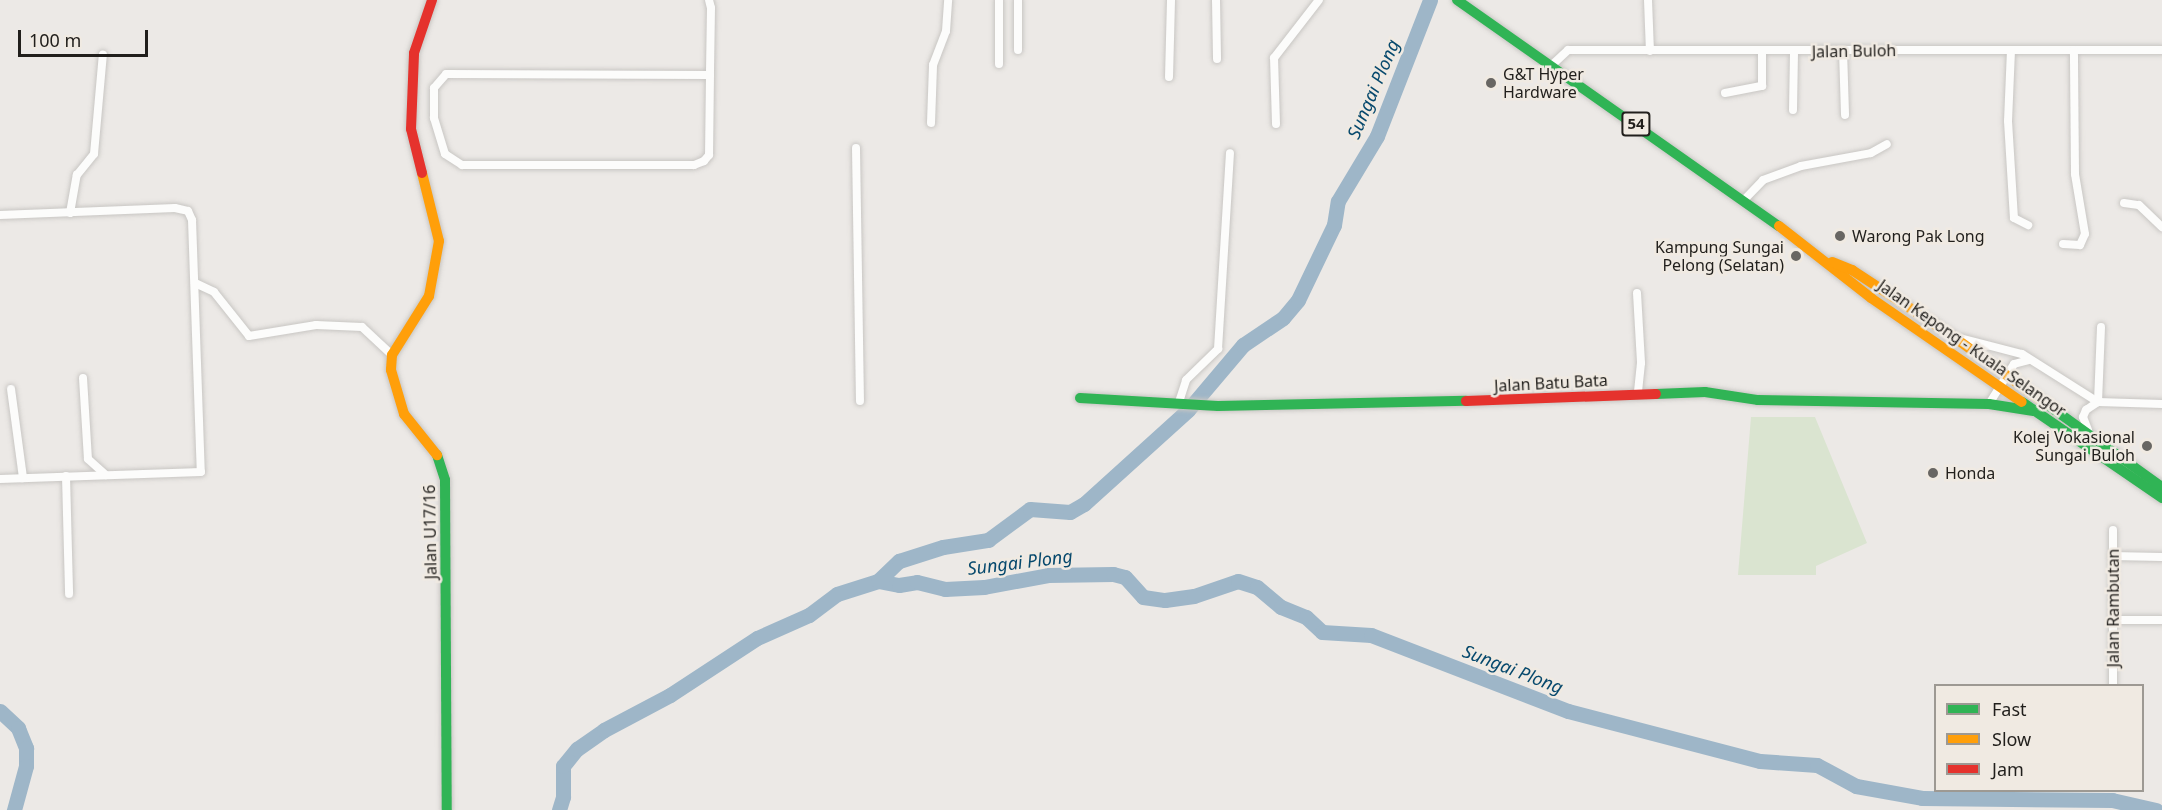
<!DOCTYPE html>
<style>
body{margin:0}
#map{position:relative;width:2162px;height:810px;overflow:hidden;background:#ece9e6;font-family:"Noto Sans",sans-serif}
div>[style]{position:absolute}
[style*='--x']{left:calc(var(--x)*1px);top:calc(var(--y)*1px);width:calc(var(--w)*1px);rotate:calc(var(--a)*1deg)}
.green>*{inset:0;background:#dae4d0}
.river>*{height:15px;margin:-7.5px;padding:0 7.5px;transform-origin:7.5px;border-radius:7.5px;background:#9eb6c8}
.roads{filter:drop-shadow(0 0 2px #c8c6c3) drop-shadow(0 0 2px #c8c6c3)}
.street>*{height:8px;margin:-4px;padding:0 4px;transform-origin:4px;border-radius:4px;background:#fcfcfb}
.fast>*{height:10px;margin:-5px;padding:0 5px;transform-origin:5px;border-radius:5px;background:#30b455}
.slow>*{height:10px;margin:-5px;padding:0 5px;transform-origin:5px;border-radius:5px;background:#ff9f0a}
.jam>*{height:10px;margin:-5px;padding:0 5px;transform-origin:5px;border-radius:5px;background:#e5322d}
.dots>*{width:16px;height:16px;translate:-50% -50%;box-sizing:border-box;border:3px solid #f0eae2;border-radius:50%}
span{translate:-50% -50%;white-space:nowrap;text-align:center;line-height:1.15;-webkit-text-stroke:5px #f0eae2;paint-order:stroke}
.shield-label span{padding:2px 4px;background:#f0eae2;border:2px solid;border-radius:4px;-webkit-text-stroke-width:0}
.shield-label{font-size:15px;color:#211f1c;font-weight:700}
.street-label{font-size:16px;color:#211f1c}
.poi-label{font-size:16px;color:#211f1c}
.left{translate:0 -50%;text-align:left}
.right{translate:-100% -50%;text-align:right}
.water-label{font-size:18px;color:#07496d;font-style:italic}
.legend{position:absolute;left:1934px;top:684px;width:210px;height:108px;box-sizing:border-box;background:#f0eae2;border:2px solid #9d9993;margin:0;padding:8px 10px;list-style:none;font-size:18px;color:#211f1c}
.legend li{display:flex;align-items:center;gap:12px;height:30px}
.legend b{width:30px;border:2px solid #9d9993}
.scale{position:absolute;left:18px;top:30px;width:130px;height:27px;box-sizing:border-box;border:3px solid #211f1c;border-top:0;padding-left:8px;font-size:18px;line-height:21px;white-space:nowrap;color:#211f1c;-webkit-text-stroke:4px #f0eae2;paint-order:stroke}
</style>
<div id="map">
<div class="green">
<div style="clip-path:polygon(1751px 417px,1815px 417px,1867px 543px,1816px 566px,1816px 575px,1738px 575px)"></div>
</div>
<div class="river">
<div style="--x:878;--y:581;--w:21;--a:11"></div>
<div style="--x:899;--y:585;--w:18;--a:-9"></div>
<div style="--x:917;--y:582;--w:29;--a:14"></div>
<div style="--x:945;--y:589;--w:39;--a:-3"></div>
<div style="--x:984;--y:587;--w:65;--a:-10.6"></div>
<div style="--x:1048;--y:575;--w:65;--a:-0.9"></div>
<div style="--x:1113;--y:574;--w:12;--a:14"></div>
<div style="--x:1125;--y:577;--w:27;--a:48"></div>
<div style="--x:1143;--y:597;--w:22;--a:8"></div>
<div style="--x:1165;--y:600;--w:29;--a:-8"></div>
<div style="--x:1194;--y:596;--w:46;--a:-18.8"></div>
<div style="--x:1238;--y:581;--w:20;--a:18"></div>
<div style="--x:1257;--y:587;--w:31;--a:40"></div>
<div style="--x:1281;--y:607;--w:27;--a:22"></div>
<div style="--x:1306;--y:617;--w:22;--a:43"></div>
<div style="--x:1322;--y:632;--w:49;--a:3.5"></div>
<div style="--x:1371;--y:635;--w:211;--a:21.1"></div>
<div style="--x:1568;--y:711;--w:198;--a:14.6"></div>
<div style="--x:1760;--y:761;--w:57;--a:4"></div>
<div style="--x:1817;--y:765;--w:44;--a:28.3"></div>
<div style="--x:1856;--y:786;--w:67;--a:10.3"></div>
<div style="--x:1922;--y:798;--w:190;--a:0.6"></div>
<div style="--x:2112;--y:800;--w:45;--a:12.8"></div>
<div style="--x:0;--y:711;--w:25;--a:43"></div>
<div style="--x:18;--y:728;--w:22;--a:68"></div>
<div style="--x:26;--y:748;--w:18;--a:90"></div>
<div style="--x:26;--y:766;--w:46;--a:105.3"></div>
<div style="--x:559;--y:810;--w:14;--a:-73"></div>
<div style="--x:563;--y:797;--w:31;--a:-90"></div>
<div style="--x:563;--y:766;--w:22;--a:-51"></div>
<div style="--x:577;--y:749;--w:33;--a:-35"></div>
<div style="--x:604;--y:730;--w:75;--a:-27.9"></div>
<div style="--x:670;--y:695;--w:104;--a:-33.2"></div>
<div style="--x:757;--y:638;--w:57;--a:-23.9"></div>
<div style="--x:809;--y:615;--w:35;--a:-37"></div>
<div style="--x:837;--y:594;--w:43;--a:-17.6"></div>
<div style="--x:878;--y:581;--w:29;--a:-44"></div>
<div style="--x:899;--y:561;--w:46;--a:-17.7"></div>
<div style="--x:943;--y:547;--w:46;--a:-8.8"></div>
<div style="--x:988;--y:540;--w:52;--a:-36.4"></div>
<div style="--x:1030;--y:509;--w:40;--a:4.3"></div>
<div style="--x:1070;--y:512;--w:16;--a:-30"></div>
<div style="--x:1084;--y:504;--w:140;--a:-42.1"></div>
<div style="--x:1188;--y:410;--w:85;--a:-49.8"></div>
<div style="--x:1243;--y:345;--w:48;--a:-34"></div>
<div style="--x:1283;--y:318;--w:23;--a:-50"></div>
<div style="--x:1298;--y:300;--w:83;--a:-64.4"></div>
<div style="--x:1334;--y:225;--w:24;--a:-81"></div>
<div style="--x:1338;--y:201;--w:76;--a:-59"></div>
<div style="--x:1377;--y:136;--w:146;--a:-68.7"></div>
</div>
<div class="roads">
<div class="street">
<div style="--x:709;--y:0;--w:8;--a:76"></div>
<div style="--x:711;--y:8;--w:67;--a:90.9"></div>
<div style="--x:710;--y:75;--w:80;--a:90.7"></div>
<div style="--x:709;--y:155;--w:8;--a:130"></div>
<div style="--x:704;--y:161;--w:11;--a:158"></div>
<div style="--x:694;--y:165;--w:232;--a:180"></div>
<div style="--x:462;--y:165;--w:20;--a:-147"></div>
<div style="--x:445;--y:154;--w:38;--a:-107"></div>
<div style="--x:434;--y:118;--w:30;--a:-90"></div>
<div style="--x:434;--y:88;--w:18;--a:-49"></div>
<div style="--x:446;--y:74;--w:264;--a:0.2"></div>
<div style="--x:1018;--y:0;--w:50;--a:90"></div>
<div style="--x:1216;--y:0;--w:59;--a:89"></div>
<div style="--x:1648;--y:0;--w:51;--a:87.8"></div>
<div style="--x:1843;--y:50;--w:65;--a:88.2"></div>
<div style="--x:2011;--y:50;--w:71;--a:92.4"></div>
<div style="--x:2008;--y:121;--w:97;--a:86.5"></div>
<div style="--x:2014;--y:218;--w:16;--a:27"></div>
<div style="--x:999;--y:64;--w:64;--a:-90"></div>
<div style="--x:1552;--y:65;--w:22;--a:-43"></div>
<div style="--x:1568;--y:50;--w:594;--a:0"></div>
<div style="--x:1169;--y:77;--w:77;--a:-88.5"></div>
<div style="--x:1725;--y:93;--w:38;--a:-11"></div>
<div style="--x:1762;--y:86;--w:34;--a:-90"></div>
<div style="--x:1793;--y:110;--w:58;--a:-89"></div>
<div style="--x:931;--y:123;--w:58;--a:-88"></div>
<div style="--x:933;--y:65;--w:36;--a:-69"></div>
<div style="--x:946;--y:31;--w:31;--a:-86"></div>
<div style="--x:1276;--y:124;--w:66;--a:-91.7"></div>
<div style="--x:1274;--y:58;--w:73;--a:-52.2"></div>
<div style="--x:856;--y:148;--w:253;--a:89.1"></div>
<div style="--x:1743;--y:201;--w:29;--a:-46"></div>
<div style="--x:1763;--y:180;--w:40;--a:-20.2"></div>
<div style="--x:1801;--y:166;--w:71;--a:-10.5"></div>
<div style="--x:1871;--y:153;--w:18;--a:-29"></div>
<div style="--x:2124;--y:203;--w:15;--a:8"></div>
<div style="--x:2139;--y:205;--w:32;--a:44"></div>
<div style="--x:70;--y:213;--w:39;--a:-80"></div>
<div style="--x:77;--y:175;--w:27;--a:-51"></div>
<div style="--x:94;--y:154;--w:100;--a:-84.9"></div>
<div style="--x:0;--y:215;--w:175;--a:-2.3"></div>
<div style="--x:175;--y:208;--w:13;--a:13"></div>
<div style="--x:188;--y:211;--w:10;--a:66"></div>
<div style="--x:192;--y:220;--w:252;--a:88"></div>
<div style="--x:201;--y:472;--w:201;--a:178"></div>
<div style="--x:2063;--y:244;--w:17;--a:3"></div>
<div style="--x:2080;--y:245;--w:12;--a:-66"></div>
<div style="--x:2085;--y:234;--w:61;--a:-99.5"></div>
<div style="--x:2075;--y:174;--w:124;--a:-90.5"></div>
<div style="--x:195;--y:283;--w:21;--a:25"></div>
<div style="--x:214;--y:292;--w:56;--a:51.5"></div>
<div style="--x:249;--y:336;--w:68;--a:-9.3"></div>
<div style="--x:316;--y:325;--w:46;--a:2.5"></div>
<div style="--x:362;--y:327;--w:41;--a:43"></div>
<div style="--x:1637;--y:293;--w:70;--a:86.7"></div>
<div style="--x:1641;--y:363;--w:31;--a:96"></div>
<div style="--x:1960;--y:338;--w:64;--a:14.5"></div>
<div style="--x:2022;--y:354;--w:90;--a:32.3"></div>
<div style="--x:2098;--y:402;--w:64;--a:1.8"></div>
<div style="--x:83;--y:378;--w:81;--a:86.5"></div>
<div style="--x:88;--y:459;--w:24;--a:42"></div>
<div style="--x:11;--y:389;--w:90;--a:82.3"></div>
<div style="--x:1179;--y:402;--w:23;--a:-72"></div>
<div style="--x:1186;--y:380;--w:45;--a:-44.1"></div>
<div style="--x:1218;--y:349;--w:196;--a:-86.5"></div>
<div style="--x:2098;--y:402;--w:75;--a:-87.7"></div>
<div style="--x:1989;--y:404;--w:47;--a:-58"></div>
<div style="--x:2014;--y:364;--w:16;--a:-15"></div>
<div style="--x:2088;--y:430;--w:14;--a:-111"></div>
<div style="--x:2083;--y:417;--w:8;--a:-67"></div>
<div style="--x:2086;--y:410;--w:14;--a:-34"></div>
<div style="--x:66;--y:476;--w:118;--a:88.5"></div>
<div style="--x:2113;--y:530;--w:156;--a:90"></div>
<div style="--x:2112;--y:556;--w:50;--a:1.1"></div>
<div style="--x:2113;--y:620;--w:49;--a:0"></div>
</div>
<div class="fast">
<div style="--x:1457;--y:0;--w:393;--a:35.1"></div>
<div style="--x:1656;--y:394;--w:49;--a:-2.3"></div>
<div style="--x:1705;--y:392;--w:54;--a:8.6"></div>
<div style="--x:1758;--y:400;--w:231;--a:1"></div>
<div style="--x:1989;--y:404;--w:45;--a:9"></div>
<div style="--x:1080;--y:398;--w:138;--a:3.3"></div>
<div style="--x:1218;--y:406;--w:248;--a:-1.2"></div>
<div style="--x:2022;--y:402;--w:170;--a:34.4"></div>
<div style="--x:2045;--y:403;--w:144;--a:35.7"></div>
<div style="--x:437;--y:455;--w:26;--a:72"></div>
<div style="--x:445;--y:480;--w:330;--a:89.7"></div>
</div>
<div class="slow">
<div style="--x:422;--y:173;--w:70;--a:76"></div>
<div style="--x:439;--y:241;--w:56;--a:100.3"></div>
<div style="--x:429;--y:296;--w:70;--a:122.1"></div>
<div style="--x:392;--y:355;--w:15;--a:94"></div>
<div style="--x:391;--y:370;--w:46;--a:73.5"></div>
<div style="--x:404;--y:414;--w:53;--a:51.2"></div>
<div style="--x:1779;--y:226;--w:117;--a:38"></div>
<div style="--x:1871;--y:298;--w:183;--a:34.6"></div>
<div style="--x:1832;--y:262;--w:22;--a:22"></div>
<div style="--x:1852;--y:270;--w:118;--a:33.3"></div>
<div style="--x:1951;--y:335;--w:116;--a:35.9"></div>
</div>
<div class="jam">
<div style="--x:422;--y:173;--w:45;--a:-104"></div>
<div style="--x:411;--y:129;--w:76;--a:-87.7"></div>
<div style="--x:414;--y:53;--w:56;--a:-71.2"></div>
<div style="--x:1466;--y:401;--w:190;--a:-2.1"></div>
</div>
</div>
<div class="dots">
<div style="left:1491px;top:83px;background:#686663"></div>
<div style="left:1840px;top:236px;background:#686663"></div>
<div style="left:1796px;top:256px;background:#686663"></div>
<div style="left:2147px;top:446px;background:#686663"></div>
<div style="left:1933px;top:473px;background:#686663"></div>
</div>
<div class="shield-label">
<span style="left:1636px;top:124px">54</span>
</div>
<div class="street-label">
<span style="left:1854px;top:51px;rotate:-1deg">Jalan Buloh</span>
<span style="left:1972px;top:348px;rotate:35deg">Jalan Kepong - Kuala Selangor</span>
<span style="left:1551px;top:383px;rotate:-3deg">Jalan Batu Bata</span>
<span style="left:430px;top:532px;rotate:-91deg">Jalan U17/16</span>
<span style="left:2113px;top:608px;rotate:-90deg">Jalan Rambutan</span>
</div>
<div class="poi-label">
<span class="left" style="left:1503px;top:83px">G&amp;T Hyper<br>Hardware</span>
<span class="left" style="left:1852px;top:236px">Warong Pak Long</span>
<span class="right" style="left:1784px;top:256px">Kampung Sungai<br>Pelong (Selatan)</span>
<span class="right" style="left:2135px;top:446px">Kolej Vokasional<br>Sungai Buloh</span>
<span class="left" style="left:1945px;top:473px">Honda</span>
</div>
<div class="water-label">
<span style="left:1373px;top:89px;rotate:-67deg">Sungai Plong</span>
<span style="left:1020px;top:562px;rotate:-7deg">Sungai Plong</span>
<span style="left:1513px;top:669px;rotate:21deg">Sungai Plong</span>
</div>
<ul class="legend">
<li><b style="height:8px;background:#30b455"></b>Fast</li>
<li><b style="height:8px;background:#ff9f0a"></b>Slow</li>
<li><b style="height:8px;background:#e5322d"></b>Jam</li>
</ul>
<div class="scale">100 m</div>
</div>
